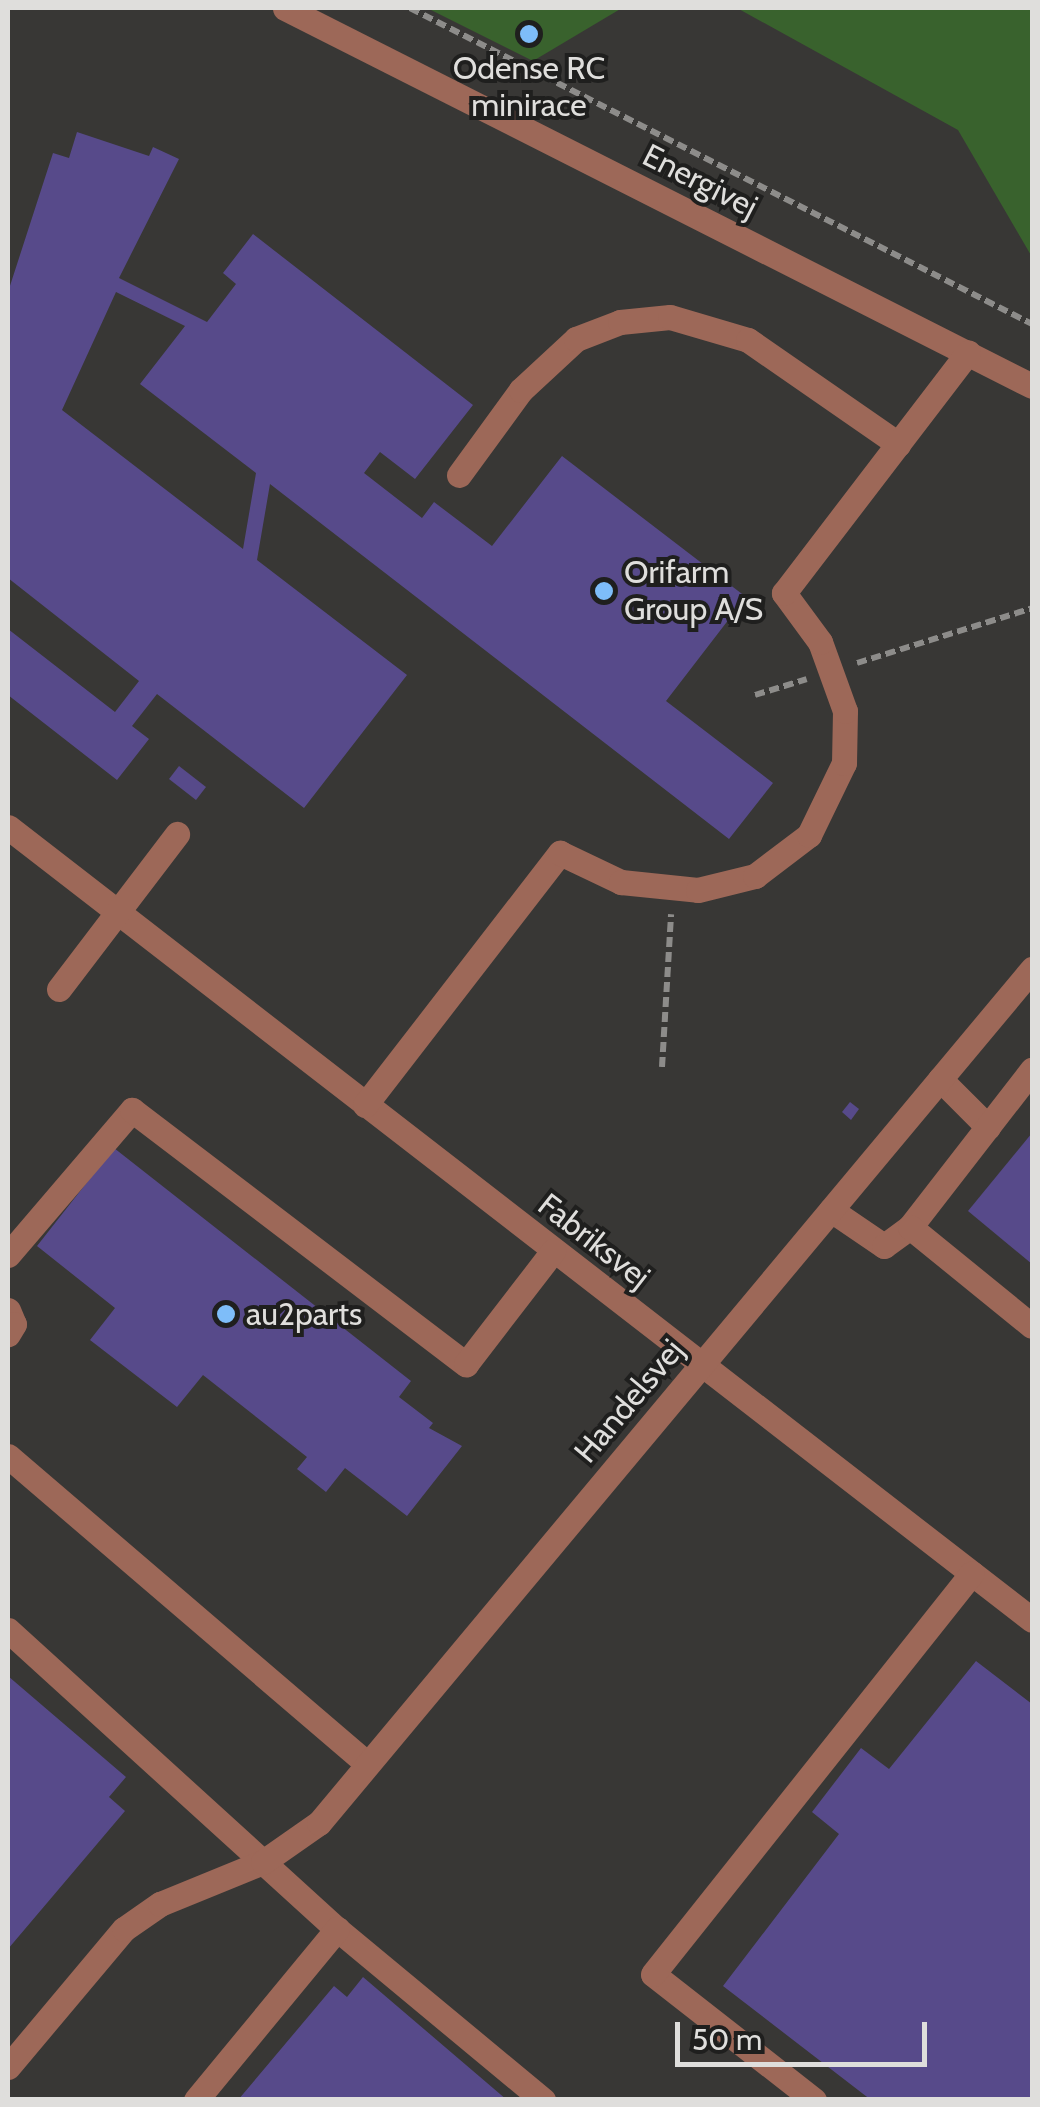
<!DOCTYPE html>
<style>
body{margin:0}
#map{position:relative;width:1040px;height:2107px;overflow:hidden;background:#383735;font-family:Cabin,sans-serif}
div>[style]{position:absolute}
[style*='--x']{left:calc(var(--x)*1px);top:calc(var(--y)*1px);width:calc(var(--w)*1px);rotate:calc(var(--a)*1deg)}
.green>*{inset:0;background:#39622d}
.building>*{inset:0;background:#574a8a}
.path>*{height:6px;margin-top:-3px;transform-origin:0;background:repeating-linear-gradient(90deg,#8d8c8a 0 10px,transparent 0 15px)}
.minor>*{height:25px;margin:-12.5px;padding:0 12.5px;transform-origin:12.5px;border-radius:12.5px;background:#9d6858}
.dots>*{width:28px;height:28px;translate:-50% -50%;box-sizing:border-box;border:5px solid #1f1f1e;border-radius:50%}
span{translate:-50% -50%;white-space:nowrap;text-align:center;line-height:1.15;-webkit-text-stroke:8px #1f1f1e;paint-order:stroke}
.poi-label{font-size:32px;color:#dfdedc}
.left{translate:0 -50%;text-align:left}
.street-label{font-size:32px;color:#dfdedc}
.frame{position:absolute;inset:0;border:10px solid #dfdedc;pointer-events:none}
.scale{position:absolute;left:675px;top:2022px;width:252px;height:45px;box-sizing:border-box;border:5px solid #dfdedc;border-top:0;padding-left:12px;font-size:30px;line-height:35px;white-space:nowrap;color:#dfdedc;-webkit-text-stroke:8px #1f1f1e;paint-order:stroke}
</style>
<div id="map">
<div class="green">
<div style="clip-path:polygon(427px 8px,622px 8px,533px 61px)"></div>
<div style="clip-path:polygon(737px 8px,1032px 8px,1032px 257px,958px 130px)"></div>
</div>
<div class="building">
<div style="clip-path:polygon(evenodd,77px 132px,149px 156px,153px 147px,179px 159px,119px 278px,207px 322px,236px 284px,223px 273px,253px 234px,473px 405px,415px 479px,380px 452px,364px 473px,422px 518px,434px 502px,492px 546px,562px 456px,746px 597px,666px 701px,773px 783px,729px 839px,270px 484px,257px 560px,407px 675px,304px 808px,157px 694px,132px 726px,149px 739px,117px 780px,8px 695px,8px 629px,115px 712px,139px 681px,8px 578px,8px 292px,53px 153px,69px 158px,77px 132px,116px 292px,185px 326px,140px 384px,256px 473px,243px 549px,62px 410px,116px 292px)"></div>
<div style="clip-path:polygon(179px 766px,206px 787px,196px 800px,169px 779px)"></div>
<div style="clip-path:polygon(850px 1102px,859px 1109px,851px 1120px,842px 1112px)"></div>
<div style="clip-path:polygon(1032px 1133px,1032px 1264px,968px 1211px)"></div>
<div style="clip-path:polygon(114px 1148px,411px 1381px,399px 1397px,433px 1423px,429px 1428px,462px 1446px,407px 1516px,345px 1468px,326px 1492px,297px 1469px,307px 1457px,203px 1375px,177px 1407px,90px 1340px,115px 1308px,37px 1246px)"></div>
<div style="clip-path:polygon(976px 1661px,1032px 1704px,1032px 2100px,871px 2100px,723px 1986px,839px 1834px,812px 1812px,861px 1748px,889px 1769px)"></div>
<div style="clip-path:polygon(8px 1676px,126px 1777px,109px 1797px,125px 1811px,8px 1949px)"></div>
<div style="clip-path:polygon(363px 1977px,507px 2100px,238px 2100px,334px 1986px,347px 1997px)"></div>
</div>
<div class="path">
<div style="--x:410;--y:8;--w:698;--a:26.93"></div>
<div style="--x:857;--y:663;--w:183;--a:-17.4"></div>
<div style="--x:755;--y:695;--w:54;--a:-17.1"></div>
<div style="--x:662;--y:1067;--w:153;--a:-86.6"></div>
</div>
<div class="minor">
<div style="--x:285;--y:8;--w:837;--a:26.84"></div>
<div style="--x:459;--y:475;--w:105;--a:-53.9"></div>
<div style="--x:521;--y:390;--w:75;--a:-42.8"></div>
<div style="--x:576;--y:339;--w:47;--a:-21.1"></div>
<div style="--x:620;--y:322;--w:50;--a:-5.7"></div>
<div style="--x:670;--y:317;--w:81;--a:16.4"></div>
<div style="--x:748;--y:340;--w:183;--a:34.7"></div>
<div style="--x:8;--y:827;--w:1295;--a:37.75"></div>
<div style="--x:59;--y:989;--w:195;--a:-52.7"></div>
<div style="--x:940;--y:1079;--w:68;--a:45"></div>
<div style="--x:365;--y:1105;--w:319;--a:-52.3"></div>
<div style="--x:560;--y:853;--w:68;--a:25.4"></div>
<div style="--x:621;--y:882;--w:77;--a:5.9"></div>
<div style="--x:698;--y:890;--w:59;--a:-13.8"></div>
<div style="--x:755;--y:876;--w:68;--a:-37.2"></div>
<div style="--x:809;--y:835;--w:80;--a:-64.1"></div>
<div style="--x:844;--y:763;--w:52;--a:-88.9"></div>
<div style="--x:845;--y:711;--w:73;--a:-109.9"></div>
<div style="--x:820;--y:642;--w:61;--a:-126.3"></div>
<div style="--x:784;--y:593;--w:303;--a:-52.6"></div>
<div style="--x:831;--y:1210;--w:64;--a:34.2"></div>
<div style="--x:884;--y:1246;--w:32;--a:-36"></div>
<div style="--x:910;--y:1227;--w:199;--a:-52.2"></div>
<div style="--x:910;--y:1227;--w:157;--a:39.1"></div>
<div style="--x:8;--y:1255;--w:191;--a:-49.5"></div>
<div style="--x:132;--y:1110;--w:420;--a:37.3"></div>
<div style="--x:466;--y:1364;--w:143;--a:-52.4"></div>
<div style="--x:8;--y:1310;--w:15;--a:67"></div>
<div style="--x:14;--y:1324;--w:12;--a:121"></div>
<div style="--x:8;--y:1456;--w:473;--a:40.6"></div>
<div style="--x:8;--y:1630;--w:445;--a:42.3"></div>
<div style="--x:337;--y:1929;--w:268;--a:39.7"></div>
<div style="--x:8;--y:2067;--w:180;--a:-50"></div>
<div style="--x:124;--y:1929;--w:44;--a:-34.8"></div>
<div style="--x:160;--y:1904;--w:111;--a:-22.2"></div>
<div style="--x:263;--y:1862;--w:68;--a:-34.9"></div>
<div style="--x:319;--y:1823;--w:1113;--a:-50.14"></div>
<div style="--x:196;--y:2100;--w:222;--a:-50.5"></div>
<div style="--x:814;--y:2100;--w:204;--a:-142"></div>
<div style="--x:653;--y:1974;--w:512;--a:-51.5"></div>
</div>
<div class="dots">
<div style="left:529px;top:34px;background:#7ebdf9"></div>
<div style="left:604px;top:591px;background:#7ebdf9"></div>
<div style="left:226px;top:1314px;background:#7ebdf9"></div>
</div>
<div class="poi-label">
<span style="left:529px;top:87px">Odense RC<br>minirace</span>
<span class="left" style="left:624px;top:591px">Orifarm<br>Group A/S</span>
<span class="left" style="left:246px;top:1314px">au2parts</span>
</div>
<div class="street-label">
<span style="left:700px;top:181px;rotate:27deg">Energivej</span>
<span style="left:594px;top:1241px;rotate:38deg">Fabriksvej</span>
<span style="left:629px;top:1401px;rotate:-50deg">Handelsvej</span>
</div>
<div class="frame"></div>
<div class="scale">50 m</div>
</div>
